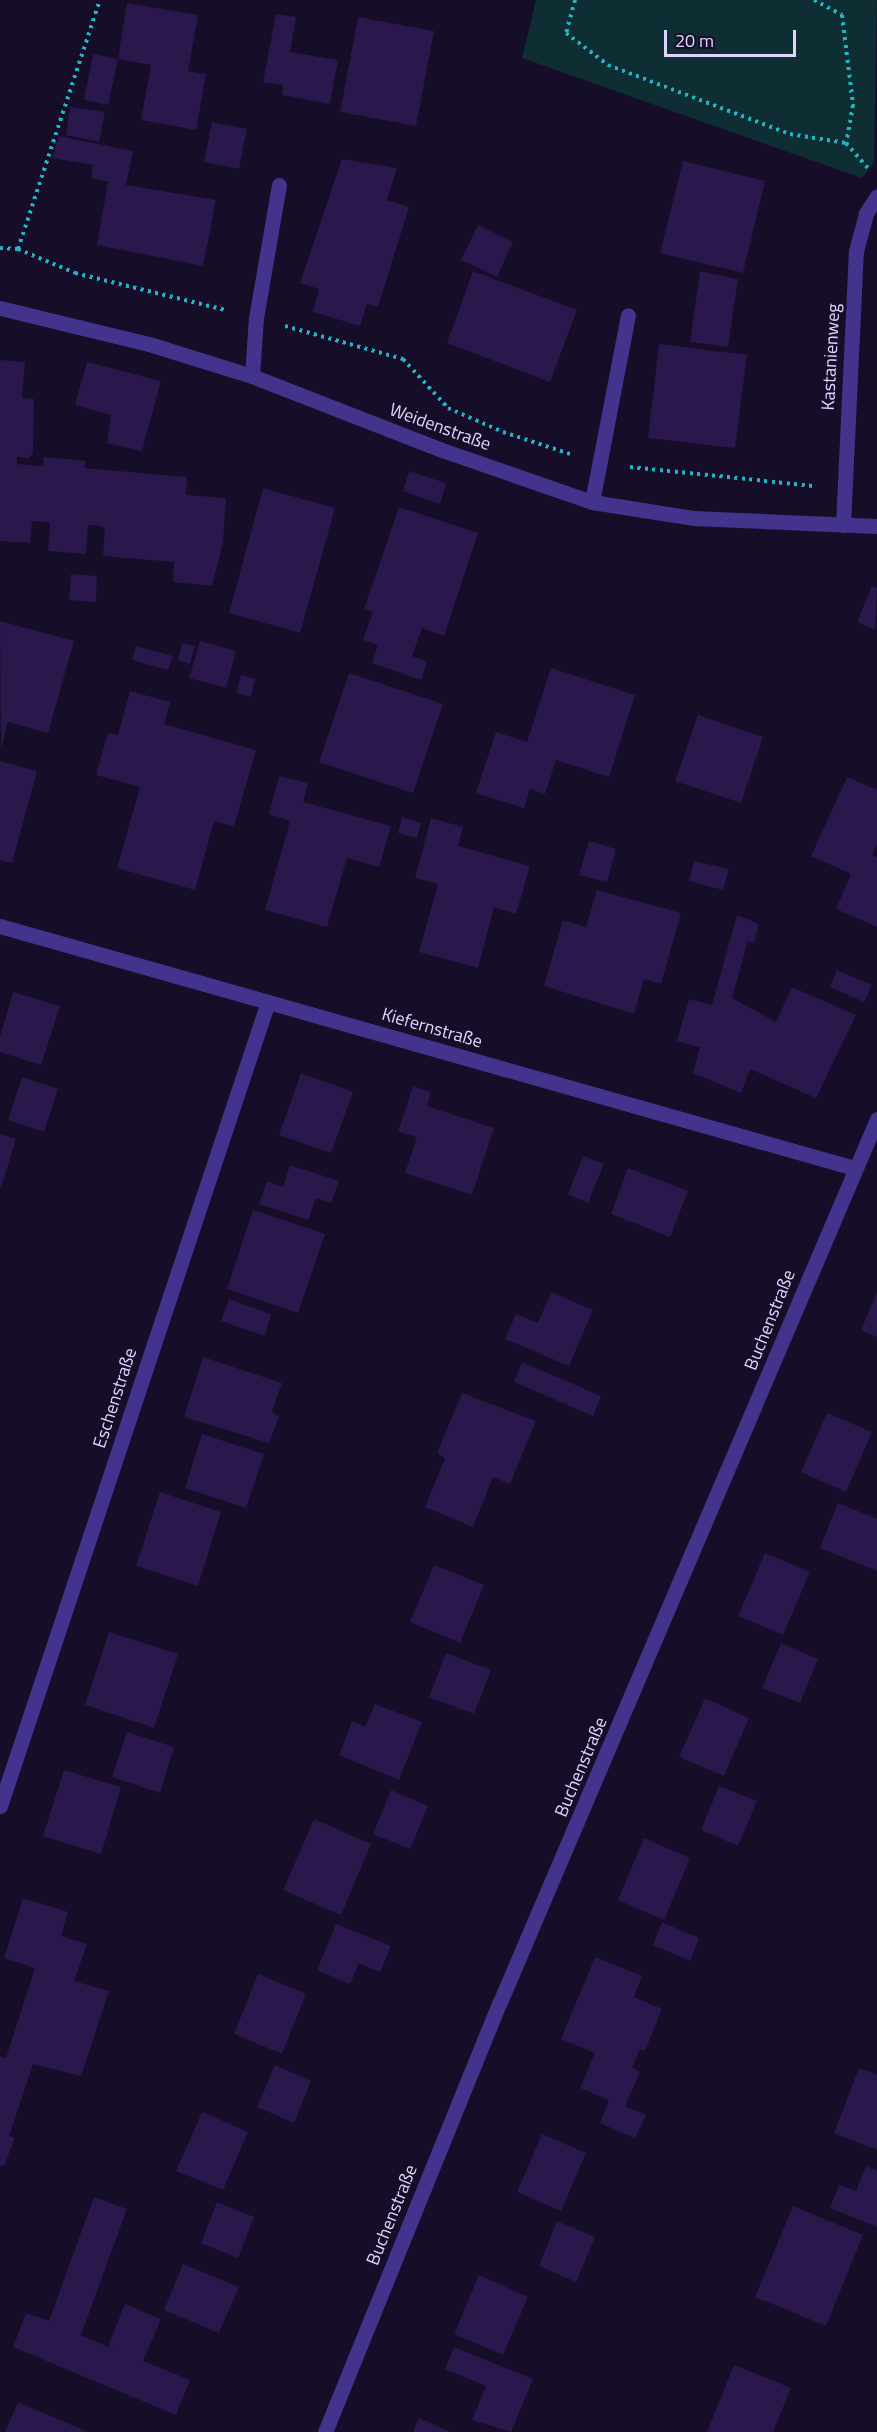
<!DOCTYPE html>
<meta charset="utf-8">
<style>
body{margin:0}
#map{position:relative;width:877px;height:2432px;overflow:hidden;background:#160d28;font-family:"Titillium Web",sans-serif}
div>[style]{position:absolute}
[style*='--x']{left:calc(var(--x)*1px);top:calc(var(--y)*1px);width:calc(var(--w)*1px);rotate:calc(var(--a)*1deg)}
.green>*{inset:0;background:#0f2e33}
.building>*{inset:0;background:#2a174b}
.path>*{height:4px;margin-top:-2px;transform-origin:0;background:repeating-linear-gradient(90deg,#22b5c5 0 3px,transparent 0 7.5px)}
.lane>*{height:15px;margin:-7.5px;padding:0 7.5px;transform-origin:7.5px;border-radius:7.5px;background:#44338c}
.street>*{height:15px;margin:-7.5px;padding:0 7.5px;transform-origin:7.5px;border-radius:7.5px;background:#44338c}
span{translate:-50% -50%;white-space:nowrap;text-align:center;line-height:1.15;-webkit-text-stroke:6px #160d28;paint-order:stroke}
.street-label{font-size:18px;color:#e0d4ff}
.scale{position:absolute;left:664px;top:30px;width:132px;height:27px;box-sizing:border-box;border:3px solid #e0d4ff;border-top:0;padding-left:8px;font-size:18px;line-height:21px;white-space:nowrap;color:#e0d4ff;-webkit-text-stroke:4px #160d28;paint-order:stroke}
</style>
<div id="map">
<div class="green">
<div style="clip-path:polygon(536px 0,877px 0,874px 162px,862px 178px,522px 58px)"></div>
</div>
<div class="building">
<div style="clip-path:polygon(127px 3px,198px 15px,188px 71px,206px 74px,196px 130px,141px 120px,151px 65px,118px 59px)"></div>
<div style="clip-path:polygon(276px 14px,296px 17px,290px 52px,338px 60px,330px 104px,282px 95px,283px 85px,263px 82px)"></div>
<div style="clip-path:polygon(358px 17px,434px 31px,416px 126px,340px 112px)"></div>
<div style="clip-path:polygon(93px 54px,118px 59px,108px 105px,84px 100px)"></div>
<div style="clip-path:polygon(70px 107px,105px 112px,99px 142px,66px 135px)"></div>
<div style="clip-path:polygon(212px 122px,247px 129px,239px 169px,204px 162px)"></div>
<div style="clip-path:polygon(59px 136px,133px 151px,126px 185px,216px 200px,203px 266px,97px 245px,108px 182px,115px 183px,91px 178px,93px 165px,52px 158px)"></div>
<div style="clip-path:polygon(342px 159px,397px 168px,387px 200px,409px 207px,378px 307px,367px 304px,360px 326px,313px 312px,319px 289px,300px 283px)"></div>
<div style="clip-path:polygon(683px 161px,765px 181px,743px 273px,660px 253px)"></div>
<div style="clip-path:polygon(478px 225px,513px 242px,497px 277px,461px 260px)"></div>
<div style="clip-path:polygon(473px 271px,577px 310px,550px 382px,447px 343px)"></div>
<div style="clip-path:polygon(700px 271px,738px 279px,728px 347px,690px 342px)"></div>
<div style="clip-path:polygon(659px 344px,747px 355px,735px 448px,648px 438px)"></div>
<div style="clip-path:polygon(0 360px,25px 362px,22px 398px,34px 399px,33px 453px,29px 458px,17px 457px,17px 464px,43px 466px,44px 457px,86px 461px,84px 468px,187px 477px,186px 495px,226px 498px,223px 543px,212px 586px,173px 582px,174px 562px,103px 556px,105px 529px,101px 526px,88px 525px,86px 554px,48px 551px,50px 523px,32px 521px,30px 543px,0 541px)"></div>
<div style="clip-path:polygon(87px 362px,161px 381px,142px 451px,107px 443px,111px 415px,75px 405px)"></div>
<div style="clip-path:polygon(409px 471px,446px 483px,440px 504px,403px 491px)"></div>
<div style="clip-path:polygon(263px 488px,335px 508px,300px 633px,229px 613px)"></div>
<div style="clip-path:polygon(399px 507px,478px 533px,444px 636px,422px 628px,412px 656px,427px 662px,421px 680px,372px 663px,378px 645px,363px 640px,373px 612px,364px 609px)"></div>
<div style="clip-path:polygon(71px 574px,97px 576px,96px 602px,69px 600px)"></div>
<div style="clip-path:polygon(872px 586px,877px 588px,875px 630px,857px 622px)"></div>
<div style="clip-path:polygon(0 621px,74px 641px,48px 733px,8px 722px,1px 749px)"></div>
<div style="clip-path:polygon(200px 641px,236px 651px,226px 688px,189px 678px)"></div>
<div style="clip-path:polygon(182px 643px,195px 646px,190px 664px,178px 660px)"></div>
<div style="clip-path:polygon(136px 646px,173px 656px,168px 670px,132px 660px)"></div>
<div style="clip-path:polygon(551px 668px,635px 695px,609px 777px,556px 760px,545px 794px,530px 789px,524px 808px,476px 793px,496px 732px,527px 742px)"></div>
<div style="clip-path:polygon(349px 673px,443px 704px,413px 793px,319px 762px)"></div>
<div style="clip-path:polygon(241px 675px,255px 679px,251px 697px,236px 693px)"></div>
<div style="clip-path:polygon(130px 691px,170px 702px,164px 724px,256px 750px,234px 826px,214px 821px,195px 890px,117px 868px,140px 787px,96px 775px,108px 733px,118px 735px)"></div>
<div style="clip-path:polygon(698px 715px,763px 737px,741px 803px,675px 781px)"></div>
<div style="clip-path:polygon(0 761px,37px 771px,12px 863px,0 860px)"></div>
<div style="clip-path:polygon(279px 776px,308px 783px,303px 802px,391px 826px,379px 867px,347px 858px,327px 927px,265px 910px,290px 821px,269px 814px)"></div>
<div style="clip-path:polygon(847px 777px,877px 790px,877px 844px,872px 855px,877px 857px,877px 927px,836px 909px,851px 874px,811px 856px)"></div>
<div style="clip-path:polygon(402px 817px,421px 823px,417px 838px,398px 833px)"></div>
<div style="clip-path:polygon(431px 818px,463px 827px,458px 846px,530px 866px,516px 914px,494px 907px,478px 968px,419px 952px,438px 884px,415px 878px)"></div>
<div style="clip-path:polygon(589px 841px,616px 849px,607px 882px,579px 875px)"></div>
<div style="clip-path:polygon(694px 861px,729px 869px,723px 890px,689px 881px)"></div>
<div style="clip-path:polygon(597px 890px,681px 913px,661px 984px,644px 979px,634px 1014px,544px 986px,563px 920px,586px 927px)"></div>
<div style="clip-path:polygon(737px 915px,759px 924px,754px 943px,748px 941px,732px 998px,776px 1022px,792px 987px,856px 1015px,816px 1098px,750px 1069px,741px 1093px,693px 1073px,700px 1047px,677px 1041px,689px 999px,712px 1005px)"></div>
<div style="clip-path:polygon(837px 970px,872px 985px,864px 1002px,830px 987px)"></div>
<div style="clip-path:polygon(13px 992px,60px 1006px,41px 1065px,0 1052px,0 1037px)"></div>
<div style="clip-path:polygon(301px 1073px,353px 1092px,331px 1153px,279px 1135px)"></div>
<div style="clip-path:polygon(22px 1077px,58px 1089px,44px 1132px,8px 1120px)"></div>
<div style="clip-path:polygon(413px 1086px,431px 1092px,427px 1106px,494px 1128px,472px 1195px,405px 1173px,417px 1137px,398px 1132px)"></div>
<div style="clip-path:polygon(0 1134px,16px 1139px,1px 1188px,0 1188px)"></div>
<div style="clip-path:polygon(583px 1156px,604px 1164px,588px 1203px,568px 1194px)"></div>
<div style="clip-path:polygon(290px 1165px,339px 1181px,331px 1203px,316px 1198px,308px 1220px,259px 1204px,267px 1181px,283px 1187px)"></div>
<div style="clip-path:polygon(628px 1168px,688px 1191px,670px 1237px,611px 1214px)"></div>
<div style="clip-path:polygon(253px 1210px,325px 1234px,298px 1313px,227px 1289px)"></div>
<div style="clip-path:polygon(551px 1292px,593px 1310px,569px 1366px,505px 1339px,516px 1314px,538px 1323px)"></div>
<div style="clip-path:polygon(877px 1292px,877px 1337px,861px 1330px)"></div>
<div style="clip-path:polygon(229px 1299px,271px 1314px,265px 1336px,221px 1321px)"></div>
<div style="clip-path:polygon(203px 1357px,282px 1383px,272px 1411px,279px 1417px,269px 1443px,184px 1417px)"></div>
<div style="clip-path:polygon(522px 1362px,601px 1396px,593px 1416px,514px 1382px)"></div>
<div style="clip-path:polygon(462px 1393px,536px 1421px,510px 1484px,493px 1477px,473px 1527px,425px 1507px,445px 1458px,437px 1453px)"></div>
<div style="clip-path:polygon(827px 1413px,872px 1432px,846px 1492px,801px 1472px)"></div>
<div style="clip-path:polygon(202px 1434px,264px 1454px,246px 1508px,185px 1488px)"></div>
<div style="clip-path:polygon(160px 1492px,221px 1512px,198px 1586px,136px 1566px)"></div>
<div style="clip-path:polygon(838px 1503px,877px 1519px,877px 1571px,820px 1548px)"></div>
<div style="clip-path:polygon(765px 1553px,810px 1572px,783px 1635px,738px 1616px)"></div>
<div style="clip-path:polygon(434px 1565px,484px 1585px,460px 1643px,410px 1622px)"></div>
<div style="clip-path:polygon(109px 1632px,178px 1654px,154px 1728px,85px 1705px)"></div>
<div style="clip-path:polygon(781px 1643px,818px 1659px,800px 1703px,762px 1688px)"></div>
<div style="clip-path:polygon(446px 1653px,491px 1670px,474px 1714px,429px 1697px)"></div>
<div style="clip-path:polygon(705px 1698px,749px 1718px,724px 1776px,679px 1757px)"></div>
<div style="clip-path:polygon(375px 1704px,422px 1722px,399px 1780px,339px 1755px,352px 1721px,365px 1727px)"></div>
<div style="clip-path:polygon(127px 1732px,174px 1747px,160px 1793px,112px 1777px)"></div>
<div style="clip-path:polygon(64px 1770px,121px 1787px,101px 1854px,43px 1836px)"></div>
<div style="clip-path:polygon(719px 1786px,757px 1801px,738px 1846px,701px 1830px)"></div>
<div style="clip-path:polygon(391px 1790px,428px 1806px,410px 1849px,373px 1834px)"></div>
<div style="clip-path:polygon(314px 1819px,371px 1844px,341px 1915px,283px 1890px)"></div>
<div style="clip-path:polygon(644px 1838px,690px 1858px,664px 1920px,618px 1900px)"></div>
<div style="clip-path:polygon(23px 1898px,68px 1912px,61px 1936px,87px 1944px,74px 1981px,109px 1991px,81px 2076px,33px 2064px,9px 2136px,15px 2138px,4px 2166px,0 2165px,0 2056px,6px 2058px,35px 1968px,4px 1958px)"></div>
<div style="clip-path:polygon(662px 1922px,699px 1938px,690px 1961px,653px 1945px)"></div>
<div style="clip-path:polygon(336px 1924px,391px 1946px,380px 1972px,359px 1963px,350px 1984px,317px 1970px)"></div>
<div style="clip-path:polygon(595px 1957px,642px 1976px,634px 1997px,662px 2009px,645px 2051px,640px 2049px,632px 2068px,640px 2072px,625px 2106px,646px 2115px,635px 2138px,600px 2123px,609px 2100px,580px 2088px,595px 2053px,561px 2039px)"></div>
<div style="clip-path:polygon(258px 1974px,306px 1994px,282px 2054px,234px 2034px)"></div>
<div style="clip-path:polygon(275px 2065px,311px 2081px,294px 2123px,257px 2107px)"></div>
<div style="clip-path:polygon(859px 2068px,877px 2075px,877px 2150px,834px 2133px)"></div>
<div style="clip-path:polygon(202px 2112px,248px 2132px,223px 2190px,176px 2171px)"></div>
<div style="clip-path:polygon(542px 2134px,586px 2153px,561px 2211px,517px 2192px)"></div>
<div style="clip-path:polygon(866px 2166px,877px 2171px,877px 2227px,830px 2208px,839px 2185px,856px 2191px)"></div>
<div style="clip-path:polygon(94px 2197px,127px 2209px,81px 2335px,116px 2350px,108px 2346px,125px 2304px,161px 2319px,143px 2361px,190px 2380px,176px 2415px,13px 2347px,26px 2313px,49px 2321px)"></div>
<div style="clip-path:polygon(217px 2202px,254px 2217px,238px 2258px,201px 2243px)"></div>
<div style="clip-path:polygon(793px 2206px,863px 2235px,826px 2326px,755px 2297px)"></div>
<div style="clip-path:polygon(557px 2221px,595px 2237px,576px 2282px,539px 2266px)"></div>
<div style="clip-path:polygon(183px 2264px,239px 2287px,219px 2333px,164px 2310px)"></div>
<div style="clip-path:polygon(479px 2275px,528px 2297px,503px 2355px,454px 2334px)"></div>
<div style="clip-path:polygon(454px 2347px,533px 2379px,511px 2432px,472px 2420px,486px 2386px,445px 2369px)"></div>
<div style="clip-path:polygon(734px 2365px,791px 2388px,773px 2432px,707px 2432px)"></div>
<div style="clip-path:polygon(18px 2402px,88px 2432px,5px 2432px)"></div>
<div style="clip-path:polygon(419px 2418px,451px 2432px,413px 2432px)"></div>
</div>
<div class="path">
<div style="--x:575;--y:0;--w:34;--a:105"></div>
<div style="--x:566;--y:33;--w:53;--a:37.3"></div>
<div style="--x:608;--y:65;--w:195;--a:20.8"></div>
<div style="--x:790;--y:134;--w:57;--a:9.1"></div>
<div style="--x:846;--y:143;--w:33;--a:49"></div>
<div style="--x:814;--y:0;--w:32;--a:28"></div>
<div style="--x:842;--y:15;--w:91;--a:83"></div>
<div style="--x:853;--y:105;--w:39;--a:100"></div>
<div style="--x:0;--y:248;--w:18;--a:3"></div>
<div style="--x:18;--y:249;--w:62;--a:22.8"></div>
<div style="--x:75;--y:273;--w:155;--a:13.8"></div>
<div style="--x:18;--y:249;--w:262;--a:-71.8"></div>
<div style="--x:285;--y:326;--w:123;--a:15.6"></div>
<div style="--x:403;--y:359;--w:67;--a:47.4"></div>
<div style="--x:448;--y:408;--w:60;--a:23.6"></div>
<div style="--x:503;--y:432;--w:71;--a:18.2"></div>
<div style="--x:630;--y:467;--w:184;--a:5.9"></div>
</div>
<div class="lane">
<div style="--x:252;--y:376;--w:58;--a:-86.1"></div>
<div style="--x:256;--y:318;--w:135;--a:-80.2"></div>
<div style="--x:592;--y:502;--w:190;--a:-79.1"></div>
</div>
<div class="street">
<div style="--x:0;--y:308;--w:153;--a:13.6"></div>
<div style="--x:149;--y:344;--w:108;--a:17.3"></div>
<div style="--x:252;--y:376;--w:201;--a:21.3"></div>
<div style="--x:439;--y:449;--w:162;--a:19.1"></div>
<div style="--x:592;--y:502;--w:102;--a:9"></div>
<div style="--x:693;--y:518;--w:184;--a:2.5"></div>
<div style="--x:843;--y:525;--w:274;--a:-87.3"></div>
<div style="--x:856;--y:251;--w:39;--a:-75"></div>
<div style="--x:866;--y:213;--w:20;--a:-57"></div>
<div style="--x:0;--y:926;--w:888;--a:15.82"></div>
<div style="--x:0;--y:1806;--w:847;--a:-71.57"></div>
<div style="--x:325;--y:2432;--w:464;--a:-67.9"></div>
<div style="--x:500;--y:2002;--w:960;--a:-66.88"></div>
</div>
<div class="street-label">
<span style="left:831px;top:357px;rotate:-87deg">Kastanienweg</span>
<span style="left:440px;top:427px;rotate:20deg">Weidenstraße</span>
<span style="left:432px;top:1028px;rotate:16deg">Kiefernstraße</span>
<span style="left:770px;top:1320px;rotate:-68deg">Buchenstraße</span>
<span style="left:115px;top:1398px;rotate:-72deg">Eschenstraße</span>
<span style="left:581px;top:1767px;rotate:-67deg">Buchenstraße</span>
<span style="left:392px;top:2215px;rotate:-68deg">Buchenstraße</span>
</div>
<div class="scale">20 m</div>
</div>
